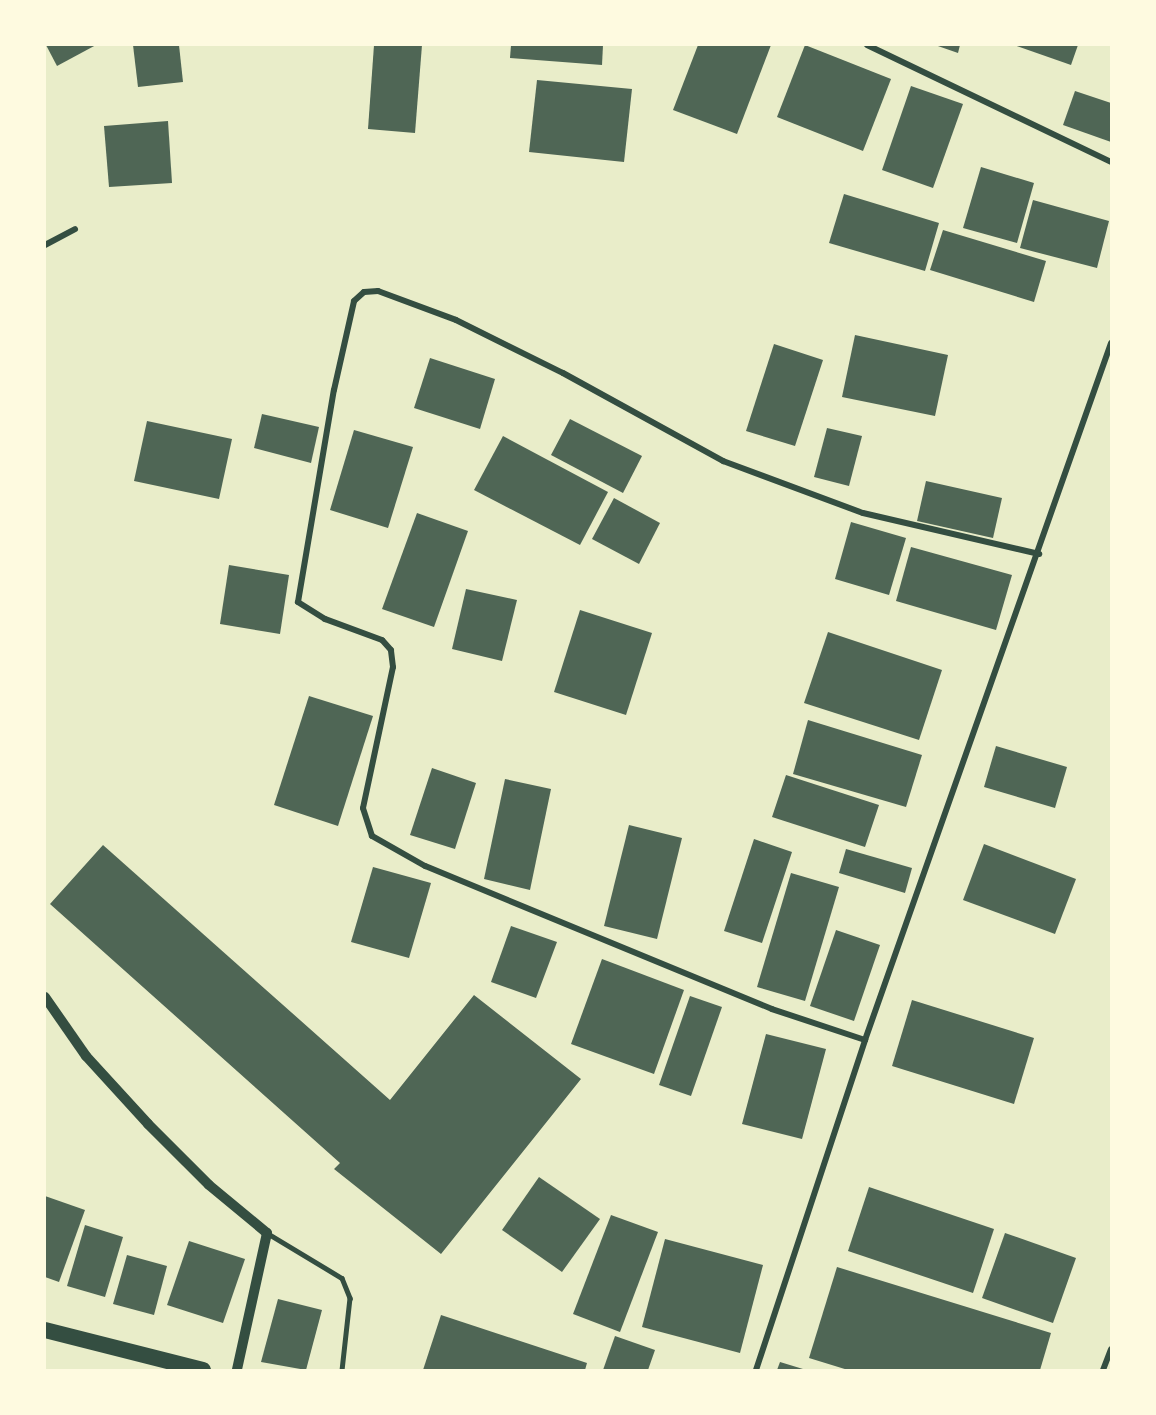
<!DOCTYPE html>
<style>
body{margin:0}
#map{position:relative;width:1156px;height:1415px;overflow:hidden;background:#e9edc9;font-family:"DM Sans",sans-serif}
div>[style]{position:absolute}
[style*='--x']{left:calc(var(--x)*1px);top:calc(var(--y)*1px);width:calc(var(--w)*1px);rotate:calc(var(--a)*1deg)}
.building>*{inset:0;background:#4f6655}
.service>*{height:4.5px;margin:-2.25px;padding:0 2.25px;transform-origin:2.25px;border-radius:2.25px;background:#344e41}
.minor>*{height:6px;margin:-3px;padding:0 3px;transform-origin:3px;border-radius:3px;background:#344e41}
.tertiary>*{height:10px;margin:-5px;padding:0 5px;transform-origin:5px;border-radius:5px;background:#344e41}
.trunk>*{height:16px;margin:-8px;padding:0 8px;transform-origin:8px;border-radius:8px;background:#344e41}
span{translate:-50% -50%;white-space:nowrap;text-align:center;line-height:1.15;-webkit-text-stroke:6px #fefae0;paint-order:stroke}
.frame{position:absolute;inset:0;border:46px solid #fefae0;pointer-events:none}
</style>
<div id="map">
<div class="building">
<div style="clip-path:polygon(46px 45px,96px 45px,57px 66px)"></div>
<div style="clip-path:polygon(133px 45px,179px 45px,183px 82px,138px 87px)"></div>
<div style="clip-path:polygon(374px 45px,422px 45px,415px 133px,368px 129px)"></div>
<div style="clip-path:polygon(511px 45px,603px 45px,602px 65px,510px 58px)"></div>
<div style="clip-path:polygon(698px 45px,771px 45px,737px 134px,673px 110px)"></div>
<div style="clip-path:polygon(805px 45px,891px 79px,863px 151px,777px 117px)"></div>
<div style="clip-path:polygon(935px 45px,960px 45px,958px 53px)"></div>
<div style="clip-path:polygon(1014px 45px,1078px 45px,1071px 65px)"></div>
<div style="clip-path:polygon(537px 80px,632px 89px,624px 162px,529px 152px)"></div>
<div style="clip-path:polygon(911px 86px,963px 104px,933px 188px,882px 170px)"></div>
<div style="clip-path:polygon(1075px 91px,1111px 103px,1111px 142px,1063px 125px)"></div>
<div style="clip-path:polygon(168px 121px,172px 183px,109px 187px,104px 126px)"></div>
<div style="clip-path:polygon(981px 167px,1034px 183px,1017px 243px,963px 228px)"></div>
<div style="clip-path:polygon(844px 194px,939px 223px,925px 271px,829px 243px)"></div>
<div style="clip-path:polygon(1033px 200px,1109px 221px,1097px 268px,1020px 248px)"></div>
<div style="clip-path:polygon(943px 230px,1046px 261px,1034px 302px,930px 270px)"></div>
<div style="clip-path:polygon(855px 335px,948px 355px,935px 416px,842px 397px)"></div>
<div style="clip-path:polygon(774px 344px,823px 360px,795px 446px,746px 431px)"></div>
<div style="clip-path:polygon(430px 358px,495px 379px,480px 429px,414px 408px)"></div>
<div style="clip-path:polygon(262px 414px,319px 427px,311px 463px,254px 448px)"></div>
<div style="clip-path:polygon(570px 419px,642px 456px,623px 493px,551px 455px)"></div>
<div style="clip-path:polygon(147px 421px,232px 439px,219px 499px,134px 481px)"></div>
<div style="clip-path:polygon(827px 428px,862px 436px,849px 486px,814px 477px)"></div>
<div style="clip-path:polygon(354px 430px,413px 447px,388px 528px,330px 510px)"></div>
<div style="clip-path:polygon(503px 436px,608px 492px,580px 545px,474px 490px)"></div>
<div style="clip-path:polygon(926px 481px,1002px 498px,993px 538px,917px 521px)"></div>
<div style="clip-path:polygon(614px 498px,660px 523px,639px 564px,592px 539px)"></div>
<div style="clip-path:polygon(417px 513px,468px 531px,434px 627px,382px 609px)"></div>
<div style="clip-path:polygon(851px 522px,906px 538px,889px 595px,835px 579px)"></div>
<div style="clip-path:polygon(911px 547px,1012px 575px,996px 630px,896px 601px)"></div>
<div style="clip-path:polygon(229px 565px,289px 575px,280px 634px,220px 624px)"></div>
<div style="clip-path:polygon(466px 589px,517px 600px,502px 661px,452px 649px)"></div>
<div style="clip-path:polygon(580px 610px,652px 633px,626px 715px,554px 692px)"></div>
<div style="clip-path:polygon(828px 632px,942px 670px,919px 740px,804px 703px)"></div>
<div style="clip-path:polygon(309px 696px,373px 716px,338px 826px,274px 805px)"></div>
<div style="clip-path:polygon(808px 720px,922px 755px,906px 807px,793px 774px)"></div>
<div style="clip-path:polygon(996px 746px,1067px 767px,1055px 808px,984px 787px)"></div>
<div style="clip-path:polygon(432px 768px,476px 783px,455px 849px,410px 835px)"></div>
<div style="clip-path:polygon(786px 775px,879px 805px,865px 847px,772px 817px)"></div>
<div style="clip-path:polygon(505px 779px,551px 789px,530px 890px,484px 879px)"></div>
<div style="clip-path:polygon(629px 825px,682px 838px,657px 939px,604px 926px)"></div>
<div style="clip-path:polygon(754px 839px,792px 852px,762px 943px,724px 931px)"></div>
<div style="clip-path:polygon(984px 844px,1076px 879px,1055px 934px,963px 900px)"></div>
<div style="clip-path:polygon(103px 845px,390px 1100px,474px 995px,581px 1079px,441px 1254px,334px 1169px,340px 1163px,50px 904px)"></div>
<div style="clip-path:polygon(846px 849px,912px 868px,905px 893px,839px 873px)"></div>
<div style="clip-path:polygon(373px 867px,431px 883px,409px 958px,351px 942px)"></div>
<div style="clip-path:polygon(791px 873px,839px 887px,805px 1001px,757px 987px)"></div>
<div style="clip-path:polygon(511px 926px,557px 942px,536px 998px,491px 982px)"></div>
<div style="clip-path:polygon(836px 930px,880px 945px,854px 1021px,810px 1006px)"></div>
<div style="clip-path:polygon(602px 959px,684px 990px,654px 1074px,571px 1044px)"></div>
<div style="clip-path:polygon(690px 996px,722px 1007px,691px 1096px,659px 1085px)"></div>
<div style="clip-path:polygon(912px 1000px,1034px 1038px,1014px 1104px,892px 1066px)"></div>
<div style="clip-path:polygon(766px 1034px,826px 1049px,802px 1139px,742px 1124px)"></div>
<div style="clip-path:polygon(539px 1177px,600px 1219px,562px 1272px,502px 1230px)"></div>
<div style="clip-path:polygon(869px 1187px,994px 1229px,973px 1293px,848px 1251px)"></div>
<div style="clip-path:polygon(45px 1196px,85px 1210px,59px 1282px,45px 1277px)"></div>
<div style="clip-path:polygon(611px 1215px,658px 1232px,620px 1332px,573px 1314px)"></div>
<div style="clip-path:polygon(85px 1225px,123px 1237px,105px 1297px,67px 1286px)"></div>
<div style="clip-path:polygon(1005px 1233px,1076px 1258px,1053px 1323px,982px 1298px)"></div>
<div style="clip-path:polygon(665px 1239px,763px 1265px,740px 1353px,642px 1327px)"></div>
<div style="clip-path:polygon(189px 1241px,245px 1259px,223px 1323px,167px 1305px)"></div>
<div style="clip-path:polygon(127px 1255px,167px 1266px,154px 1315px,113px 1304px)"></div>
<div style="clip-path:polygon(837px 1267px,1051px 1333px,1040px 1370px,848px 1370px,809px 1358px)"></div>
<div style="clip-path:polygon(278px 1299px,322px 1310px,306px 1370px,261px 1362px)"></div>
<div style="clip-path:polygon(441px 1315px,587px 1363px,585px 1370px,423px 1370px)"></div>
<div style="clip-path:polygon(615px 1336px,655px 1350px,648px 1370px,603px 1370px)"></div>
<div style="clip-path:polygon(780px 1362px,803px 1369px,803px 1370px,777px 1370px)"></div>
</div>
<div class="service">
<div style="--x:267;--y:1233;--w:87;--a:31"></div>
<div style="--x:342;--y:1278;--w:22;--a:68"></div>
<div style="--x:350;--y:1298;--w:72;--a:96.3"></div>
</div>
<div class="minor">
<div style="--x:867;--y:45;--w:271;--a:25.6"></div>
<div style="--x:45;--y:245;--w:34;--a:-28"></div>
<div style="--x:865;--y:1040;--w:98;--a:-161.6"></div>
<div style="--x:772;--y:1009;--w:375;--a:-157.6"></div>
<div style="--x:425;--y:866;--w:61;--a:-150.5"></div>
<div style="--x:372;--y:836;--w:29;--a:-108"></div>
<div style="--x:363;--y:808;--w:144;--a:-78"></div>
<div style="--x:393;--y:667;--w:17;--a:-97"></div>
<div style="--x:391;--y:650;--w:13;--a:-132"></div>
<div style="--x:382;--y:640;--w:61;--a:-159.8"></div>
<div style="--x:325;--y:619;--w:32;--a:-148"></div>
<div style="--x:298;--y:602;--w:215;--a:-80.4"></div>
<div style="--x:334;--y:390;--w:91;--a:-77.3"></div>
<div style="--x:354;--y:301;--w:13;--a:-42"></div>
<div style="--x:364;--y:292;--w:14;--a:-4"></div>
<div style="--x:378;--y:291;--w:83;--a:20.4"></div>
<div style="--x:456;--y:320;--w:119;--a:26.4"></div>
<div style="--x:563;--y:373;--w:183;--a:28.8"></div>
<div style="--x:723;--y:461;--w:149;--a:20.4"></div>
<div style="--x:863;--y:513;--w:181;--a:13.1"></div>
<div style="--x:756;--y:1370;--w:348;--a:-71.7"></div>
<div style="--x:865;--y:1040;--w:739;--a:-70.56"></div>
<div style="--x:1103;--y:1370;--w:22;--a:-69"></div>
</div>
<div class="tertiary">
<div style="--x:45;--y:997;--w:72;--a:55.2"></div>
<div style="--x:86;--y:1056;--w:92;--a:47.6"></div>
<div style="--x:148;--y:1124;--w:86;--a:45"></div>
<div style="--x:209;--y:1185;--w:75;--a:39.6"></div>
<div style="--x:267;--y:1233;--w:140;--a:102.4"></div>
</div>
<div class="trunk">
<div style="--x:45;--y:1330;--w:163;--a:14.2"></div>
</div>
<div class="frame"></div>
</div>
